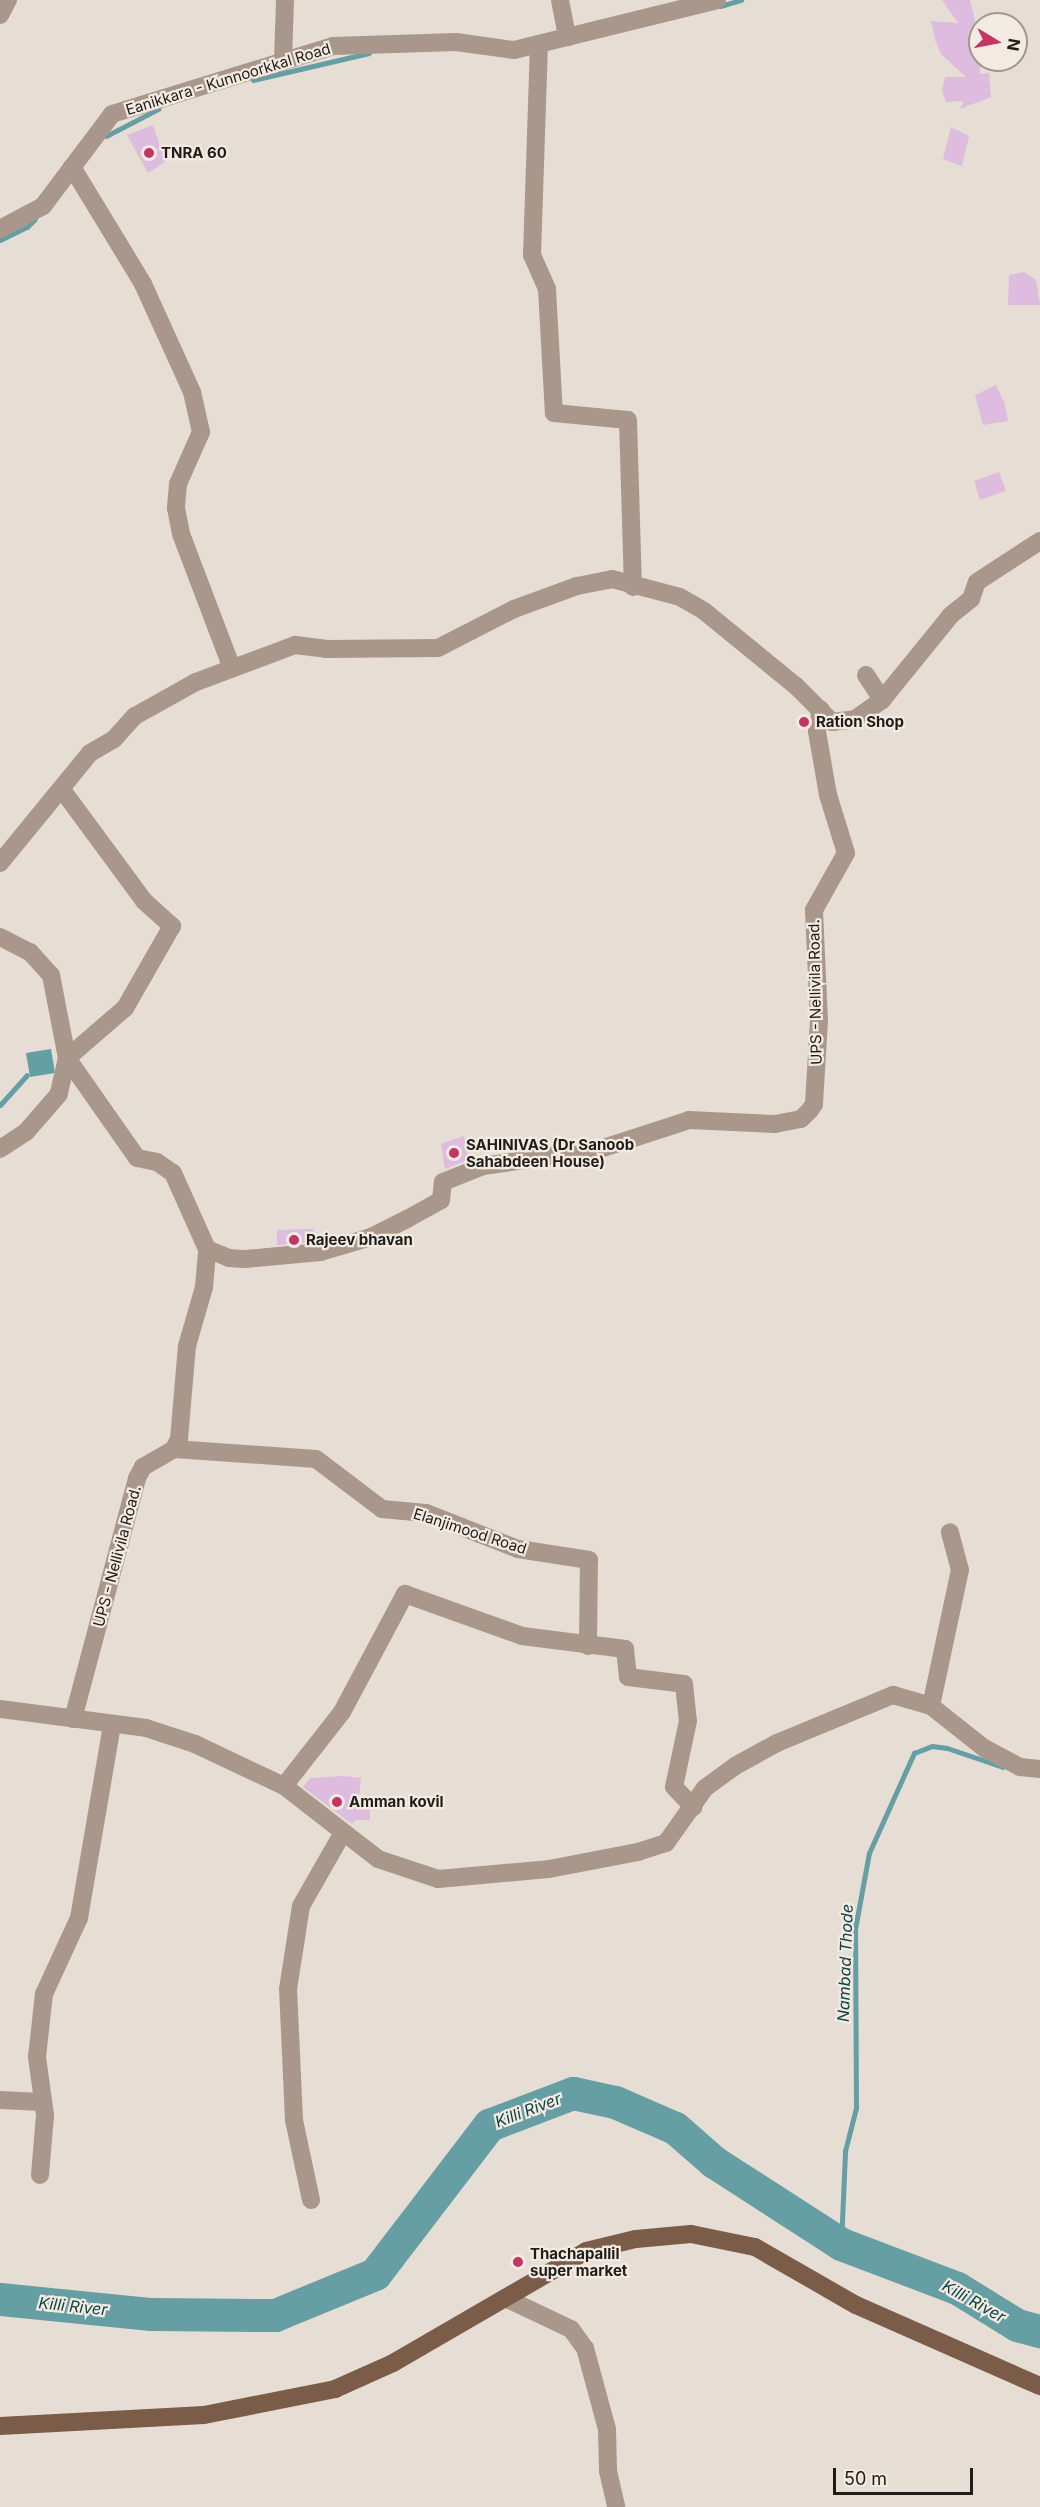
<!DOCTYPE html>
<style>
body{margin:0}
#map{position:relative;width:1040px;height:2507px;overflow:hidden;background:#e6ddd4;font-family:Inter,sans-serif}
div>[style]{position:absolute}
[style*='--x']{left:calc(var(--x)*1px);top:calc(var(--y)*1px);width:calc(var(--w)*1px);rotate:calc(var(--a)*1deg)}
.water>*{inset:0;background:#659ea3}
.stream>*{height:5px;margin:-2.5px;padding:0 2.5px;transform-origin:2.5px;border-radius:2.5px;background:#659ea3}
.river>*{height:33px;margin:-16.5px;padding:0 16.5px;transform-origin:16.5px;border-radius:16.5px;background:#659ea3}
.building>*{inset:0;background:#ddbce0}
.street>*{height:18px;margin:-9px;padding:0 9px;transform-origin:9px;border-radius:9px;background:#aa978c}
.primary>*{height:18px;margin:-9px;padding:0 9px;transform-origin:9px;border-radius:9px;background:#7b5c48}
.dots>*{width:16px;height:16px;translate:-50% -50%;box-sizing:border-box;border:3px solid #f3eae1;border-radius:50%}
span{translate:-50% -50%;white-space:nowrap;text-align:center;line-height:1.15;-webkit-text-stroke:4.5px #f3eae1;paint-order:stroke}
.street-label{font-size:15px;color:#1f1c19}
.poi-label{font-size:15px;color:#1f1c19;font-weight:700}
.left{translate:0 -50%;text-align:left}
.water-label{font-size:16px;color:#0c4347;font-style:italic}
.north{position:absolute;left:968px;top:12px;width:60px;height:60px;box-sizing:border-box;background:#f3eae1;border:2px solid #9e9891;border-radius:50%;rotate:100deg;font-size:16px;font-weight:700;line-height:24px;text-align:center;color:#1f1c19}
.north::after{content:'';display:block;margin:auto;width:21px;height:27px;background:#c33565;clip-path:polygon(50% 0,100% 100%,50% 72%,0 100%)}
.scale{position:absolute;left:833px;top:2468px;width:140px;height:27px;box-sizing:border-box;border:3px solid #1f1c19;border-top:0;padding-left:8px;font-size:18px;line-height:21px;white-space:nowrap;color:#1f1c19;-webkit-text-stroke:4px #f3eae1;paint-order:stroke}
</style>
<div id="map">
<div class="water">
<div style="clip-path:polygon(51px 1049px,55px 1073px,30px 1077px,26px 1053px)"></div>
</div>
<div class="stream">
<div style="--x:720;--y:6;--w:22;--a:-16"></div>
<div style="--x:253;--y:80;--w:119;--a:-13.1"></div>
<div style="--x:106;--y:136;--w:59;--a:-27.4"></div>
<div style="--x:0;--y:240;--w:30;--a:-26"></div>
<div style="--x:27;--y:227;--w:11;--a:-45"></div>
<div style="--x:0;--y:1105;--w:40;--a:-48"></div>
<div style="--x:841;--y:2244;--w:93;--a:-87.5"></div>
<div style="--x:845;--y:2151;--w:44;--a:-75.7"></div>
<div style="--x:856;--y:2108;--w:179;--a:-90.3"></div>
<div style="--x:855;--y:1929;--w:77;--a:-79.6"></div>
<div style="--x:869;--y:1853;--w:110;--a:-65.8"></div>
<div style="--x:914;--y:1753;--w:19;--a:-21"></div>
<div style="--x:932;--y:1746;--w:15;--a:8"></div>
<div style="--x:947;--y:1748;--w:59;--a:18.7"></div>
</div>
<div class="river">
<div style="--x:0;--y:2299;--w:152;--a:5.7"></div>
<div style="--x:151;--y:2314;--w:124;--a:0.5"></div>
<div style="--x:275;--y:2315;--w:108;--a:-22.3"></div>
<div style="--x:375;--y:2274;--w:188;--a:-52.6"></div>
<div style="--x:489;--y:2125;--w:90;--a:-20.9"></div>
<div style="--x:573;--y:2093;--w:43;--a:12.1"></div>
<div style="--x:615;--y:2102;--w:65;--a:23.4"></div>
<div style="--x:675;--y:2128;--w:52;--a:41.1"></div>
<div style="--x:714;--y:2162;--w:151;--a:32.8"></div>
<div style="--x:841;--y:2244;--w:124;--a:20.8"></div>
<div style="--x:957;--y:2288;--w:70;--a:31.7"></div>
<div style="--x:1017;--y:2325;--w:24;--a:15"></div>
</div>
<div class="building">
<div style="clip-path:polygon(942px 0,970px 0,980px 40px,980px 74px,989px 73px,991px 97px,960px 109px,964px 101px,946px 102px,942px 91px,945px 77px,966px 77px,941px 54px,935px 39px,931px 21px,958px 23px)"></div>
<div style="clip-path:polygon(153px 125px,165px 162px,148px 173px,127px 135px)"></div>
<div style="clip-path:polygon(951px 127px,969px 136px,962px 166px,943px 159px)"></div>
<div style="clip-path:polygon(1024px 272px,1036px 280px,1040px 305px,1008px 305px,1009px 275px)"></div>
<div style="clip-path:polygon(996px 385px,1005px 404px,1008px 421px,983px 425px,975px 395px)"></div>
<div style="clip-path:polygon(999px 472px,1006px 491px,980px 500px,974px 481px)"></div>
<div style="clip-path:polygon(464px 1136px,468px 1160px,445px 1169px,441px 1144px)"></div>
<div style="clip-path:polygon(314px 1229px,311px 1242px,277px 1245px,277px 1230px)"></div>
<div style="clip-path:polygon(343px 1776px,361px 1778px,359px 1796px,370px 1809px,370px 1820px,356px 1820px,352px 1824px,303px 1787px,310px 1778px)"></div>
</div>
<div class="street">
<div style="--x:560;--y:0;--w:38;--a:79"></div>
<div style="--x:0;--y:15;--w:17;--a:-62"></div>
<div style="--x:539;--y:44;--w:211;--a:91.9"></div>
<div style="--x:532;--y:255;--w:37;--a:66"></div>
<div style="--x:547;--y:289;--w:124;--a:86.8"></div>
<div style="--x:554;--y:413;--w:74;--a:5.4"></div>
<div style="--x:628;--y:420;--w:167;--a:88.3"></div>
<div style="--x:283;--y:61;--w:61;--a:-88.1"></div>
<div style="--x:72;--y:167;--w:137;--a:58.7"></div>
<div style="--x:143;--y:284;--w:119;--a:65.6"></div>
<div style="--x:192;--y:392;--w:41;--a:77.3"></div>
<div style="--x:201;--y:432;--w:57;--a:113.9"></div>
<div style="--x:178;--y:484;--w:24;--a:95"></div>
<div style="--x:176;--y:508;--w:26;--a:79"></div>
<div style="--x:181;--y:534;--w:143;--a:69.2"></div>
<div style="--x:0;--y:229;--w:49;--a:-28.1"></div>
<div style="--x:43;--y:206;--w:115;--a:-53.1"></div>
<div style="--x:112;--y:114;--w:231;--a:-17.1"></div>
<div style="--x:333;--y:46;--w:123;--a:-1.9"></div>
<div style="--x:456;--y:42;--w:59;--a:7.9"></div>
<div style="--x:514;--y:50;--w:209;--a:-13.8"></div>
<div style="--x:866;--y:675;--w:30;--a:57"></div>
<div style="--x:63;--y:791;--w:137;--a:53.6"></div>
<div style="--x:144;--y:901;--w:38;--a:42"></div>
<div style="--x:172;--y:926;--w:95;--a:119.8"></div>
<div style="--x:125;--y:1008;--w:77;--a:139.2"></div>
<div style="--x:67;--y:1058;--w:122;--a:55"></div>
<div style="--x:137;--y:1158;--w:20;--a:11"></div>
<div style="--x:157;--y:1162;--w:19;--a:35"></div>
<div style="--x:173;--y:1173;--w:83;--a:65.9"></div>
<div style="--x:0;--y:863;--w:142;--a:-50.7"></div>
<div style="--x:90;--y:753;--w:28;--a:-30"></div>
<div style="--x:114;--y:739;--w:31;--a:-48"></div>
<div style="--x:135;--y:716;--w:70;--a:-29.1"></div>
<div style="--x:196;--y:682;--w:106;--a:-20.5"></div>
<div style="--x:295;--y:645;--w:31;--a:7"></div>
<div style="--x:326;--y:649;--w:112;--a:-0.5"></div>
<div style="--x:438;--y:648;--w:85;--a:-27.2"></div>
<div style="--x:514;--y:609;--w:67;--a:-20.1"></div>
<div style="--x:577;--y:586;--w:36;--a:-11"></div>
<div style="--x:612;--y:579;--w:70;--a:14.8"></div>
<div style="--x:680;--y:597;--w:28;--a:30"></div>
<div style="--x:704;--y:611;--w:119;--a:39.2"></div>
<div style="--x:796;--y:686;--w:51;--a:45"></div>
<div style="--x:832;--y:722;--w:23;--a:-7"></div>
<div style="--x:855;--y:719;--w:33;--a:-35"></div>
<div style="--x:882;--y:700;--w:109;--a:-50.9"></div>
<div style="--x:951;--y:615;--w:26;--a:-39"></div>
<div style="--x:971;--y:599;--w:18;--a:-71"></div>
<div style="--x:977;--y:582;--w:75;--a:-33.1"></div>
<div style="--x:0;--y:937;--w:34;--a:27"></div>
<div style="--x:30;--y:952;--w:31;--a:48"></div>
<div style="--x:51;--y:975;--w:85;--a:79.1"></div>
<div style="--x:67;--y:1058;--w:37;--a:103"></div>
<div style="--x:59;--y:1094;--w:50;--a:131"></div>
<div style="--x:26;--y:1132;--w:31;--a:147"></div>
<div style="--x:174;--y:1449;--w:142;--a:4"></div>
<div style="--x:316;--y:1459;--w:83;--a:37.1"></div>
<div style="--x:382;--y:1509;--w:44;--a:5.2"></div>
<div style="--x:426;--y:1513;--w:99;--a:21.4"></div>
<div style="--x:518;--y:1549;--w:72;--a:8.8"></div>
<div style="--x:589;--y:1560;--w:86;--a:90.7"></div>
<div style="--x:931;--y:1706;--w:139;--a:-78"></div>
<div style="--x:960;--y:1570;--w:39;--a:-105"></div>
<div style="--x:0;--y:1709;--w:147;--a:7.4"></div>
<div style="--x:146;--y:1728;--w:52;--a:18.1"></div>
<div style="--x:195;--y:1744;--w:98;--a:25.3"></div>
<div style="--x:284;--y:1786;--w:119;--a:37.8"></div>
<div style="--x:378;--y:1859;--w:63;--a:18.4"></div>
<div style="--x:438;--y:1879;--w:111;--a:-5.1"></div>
<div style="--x:549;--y:1869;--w:91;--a:-10.8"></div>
<div style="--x:638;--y:1852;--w:29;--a:-18"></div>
<div style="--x:666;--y:1843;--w:67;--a:-54.7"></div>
<div style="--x:705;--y:1788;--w:37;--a:-36"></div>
<div style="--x:735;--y:1766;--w:48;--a:-28.7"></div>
<div style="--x:777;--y:1743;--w:126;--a:-22.5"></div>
<div style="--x:893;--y:1695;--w:40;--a:16"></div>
<div style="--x:931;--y:1706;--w:68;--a:38.4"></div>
<div style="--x:984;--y:1748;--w:41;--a:27.8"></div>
<div style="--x:1020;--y:1767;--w:20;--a:6"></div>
<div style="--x:73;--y:1719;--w:249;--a:-75.1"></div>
<div style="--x:137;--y:1478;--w:13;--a:-61"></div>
<div style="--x:143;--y:1467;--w:36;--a:-30"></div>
<div style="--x:174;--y:1449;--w:11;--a:-63"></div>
<div style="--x:179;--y:1439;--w:93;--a:-85.1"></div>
<div style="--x:187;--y:1346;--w:61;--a:-73.9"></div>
<div style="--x:204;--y:1287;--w:38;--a:-85"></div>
<div style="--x:207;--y:1249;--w:24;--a:22"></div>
<div style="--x:229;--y:1258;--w:16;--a:4"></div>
<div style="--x:245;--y:1259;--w:76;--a:-5.3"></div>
<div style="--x:321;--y:1252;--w:52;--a:-16.7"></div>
<div style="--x:371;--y:1237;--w:40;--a:-26.6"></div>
<div style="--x:407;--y:1219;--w:39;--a:-29"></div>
<div style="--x:441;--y:1200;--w:18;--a:-84"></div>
<div style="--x:443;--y:1182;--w:43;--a:-21.8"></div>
<div style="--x:483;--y:1166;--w:118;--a:-8.3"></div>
<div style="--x:600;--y:1149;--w:94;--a:-18"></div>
<div style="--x:689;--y:1120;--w:86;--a:2.7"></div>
<div style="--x:775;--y:1124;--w:26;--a:-11"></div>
<div style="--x:801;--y:1119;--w:13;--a:-45"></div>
<div style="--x:810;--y:1110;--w:7;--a:-56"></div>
<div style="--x:814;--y:1104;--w:83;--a:-86.6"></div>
<div style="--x:819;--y:1021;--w:111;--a:-92.6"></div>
<div style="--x:814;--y:910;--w:65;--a:-60.7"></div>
<div style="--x:846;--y:853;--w:61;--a:-107.2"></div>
<div style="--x:828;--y:795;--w:65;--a:-99.8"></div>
<div style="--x:817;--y:731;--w:22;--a:-80"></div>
<div style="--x:284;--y:1786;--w:94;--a:-51.9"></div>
<div style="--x:342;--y:1712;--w:134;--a:-61.9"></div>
<div style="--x:405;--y:1594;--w:124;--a:19.7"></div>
<div style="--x:522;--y:1636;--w:104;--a:7.2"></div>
<div style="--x:625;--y:1649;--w:28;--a:84"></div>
<div style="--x:628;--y:1677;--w:56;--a:7.1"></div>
<div style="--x:684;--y:1684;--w:37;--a:84"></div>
<div style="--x:688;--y:1721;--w:67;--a:102"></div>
<div style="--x:674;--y:1787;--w:28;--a:46"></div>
<div style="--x:0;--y:2100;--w:41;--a:2.8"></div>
<div style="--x:40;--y:2175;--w:60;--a:-85.2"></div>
<div style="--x:45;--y:2115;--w:59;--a:-97.9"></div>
<div style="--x:37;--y:2057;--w:63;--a:-83.7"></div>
<div style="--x:44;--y:1994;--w:84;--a:-65.3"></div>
<div style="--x:79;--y:1918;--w:196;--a:-80.3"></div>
<div style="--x:311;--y:2200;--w:82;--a:-102"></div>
<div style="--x:294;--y:2120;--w:131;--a:-92.6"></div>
<div style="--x:288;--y:1989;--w:84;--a:-81.1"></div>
<div style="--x:301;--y:1906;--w:83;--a:-60.3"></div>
<div style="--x:505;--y:2298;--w:73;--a:25.2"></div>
<div style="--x:571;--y:2329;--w:24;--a:54"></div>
<div style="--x:585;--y:2348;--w:84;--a:74.8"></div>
<div style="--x:607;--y:2429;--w:42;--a:88.6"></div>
<div style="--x:608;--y:2471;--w:37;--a:77"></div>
</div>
<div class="primary">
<div style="--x:0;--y:2426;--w:204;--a:-3.1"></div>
<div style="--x:204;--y:2415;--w:134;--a:-11.2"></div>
<div style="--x:335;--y:2389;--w:64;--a:-24.1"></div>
<div style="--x:393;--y:2363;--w:223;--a:-30.1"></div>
<div style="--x:586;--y:2251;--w:51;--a:-13.5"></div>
<div style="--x:636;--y:2239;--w:55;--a:-5.2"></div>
<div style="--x:691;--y:2234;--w:65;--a:11.5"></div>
<div style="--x:755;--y:2247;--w:116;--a:29.9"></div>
<div style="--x:856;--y:2305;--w:201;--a:23.8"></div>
</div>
<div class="dots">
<div style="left:149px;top:153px;background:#c33565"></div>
<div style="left:804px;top:722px;background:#c33565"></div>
<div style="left:454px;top:1153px;background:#c33565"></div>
<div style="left:294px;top:1240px;background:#c33565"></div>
<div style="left:337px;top:1802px;background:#c33565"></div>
<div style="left:518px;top:2262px;background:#c33565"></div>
</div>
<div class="street-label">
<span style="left:228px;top:79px;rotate:-17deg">Eanikkara - Kunnoorkkal Road</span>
<span style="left:815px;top:992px;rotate:-91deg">UPS - Nellivila Road.</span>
<span style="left:470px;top:1531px;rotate:18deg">Elanjimood Road</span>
<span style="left:117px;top:1556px;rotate:-75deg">UPS - Nellivila Road.</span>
</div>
<div class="poi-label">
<span class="left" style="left:161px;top:153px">TNRA 60</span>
<span class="left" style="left:816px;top:722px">Ration Shop</span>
<span class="left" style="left:466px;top:1153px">SAHINIVAS (Dr Sanoob<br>Sahabdeen House)</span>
<span class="left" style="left:306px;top:1240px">Rajeev bhavan</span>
<span class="left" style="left:349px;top:1802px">Amman kovil</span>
<span class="left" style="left:530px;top:2262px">Thachapallil<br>super market</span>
</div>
<div class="water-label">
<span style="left:845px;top:1963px;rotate:-88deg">Nambad Thode</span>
<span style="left:528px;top:2110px;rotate:-21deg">Killi River</span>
<span style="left:974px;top:2301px;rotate:29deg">Killi River</span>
<span style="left:73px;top:2306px;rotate:6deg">Killi River</span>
</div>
<div class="north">N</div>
<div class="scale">50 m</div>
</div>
